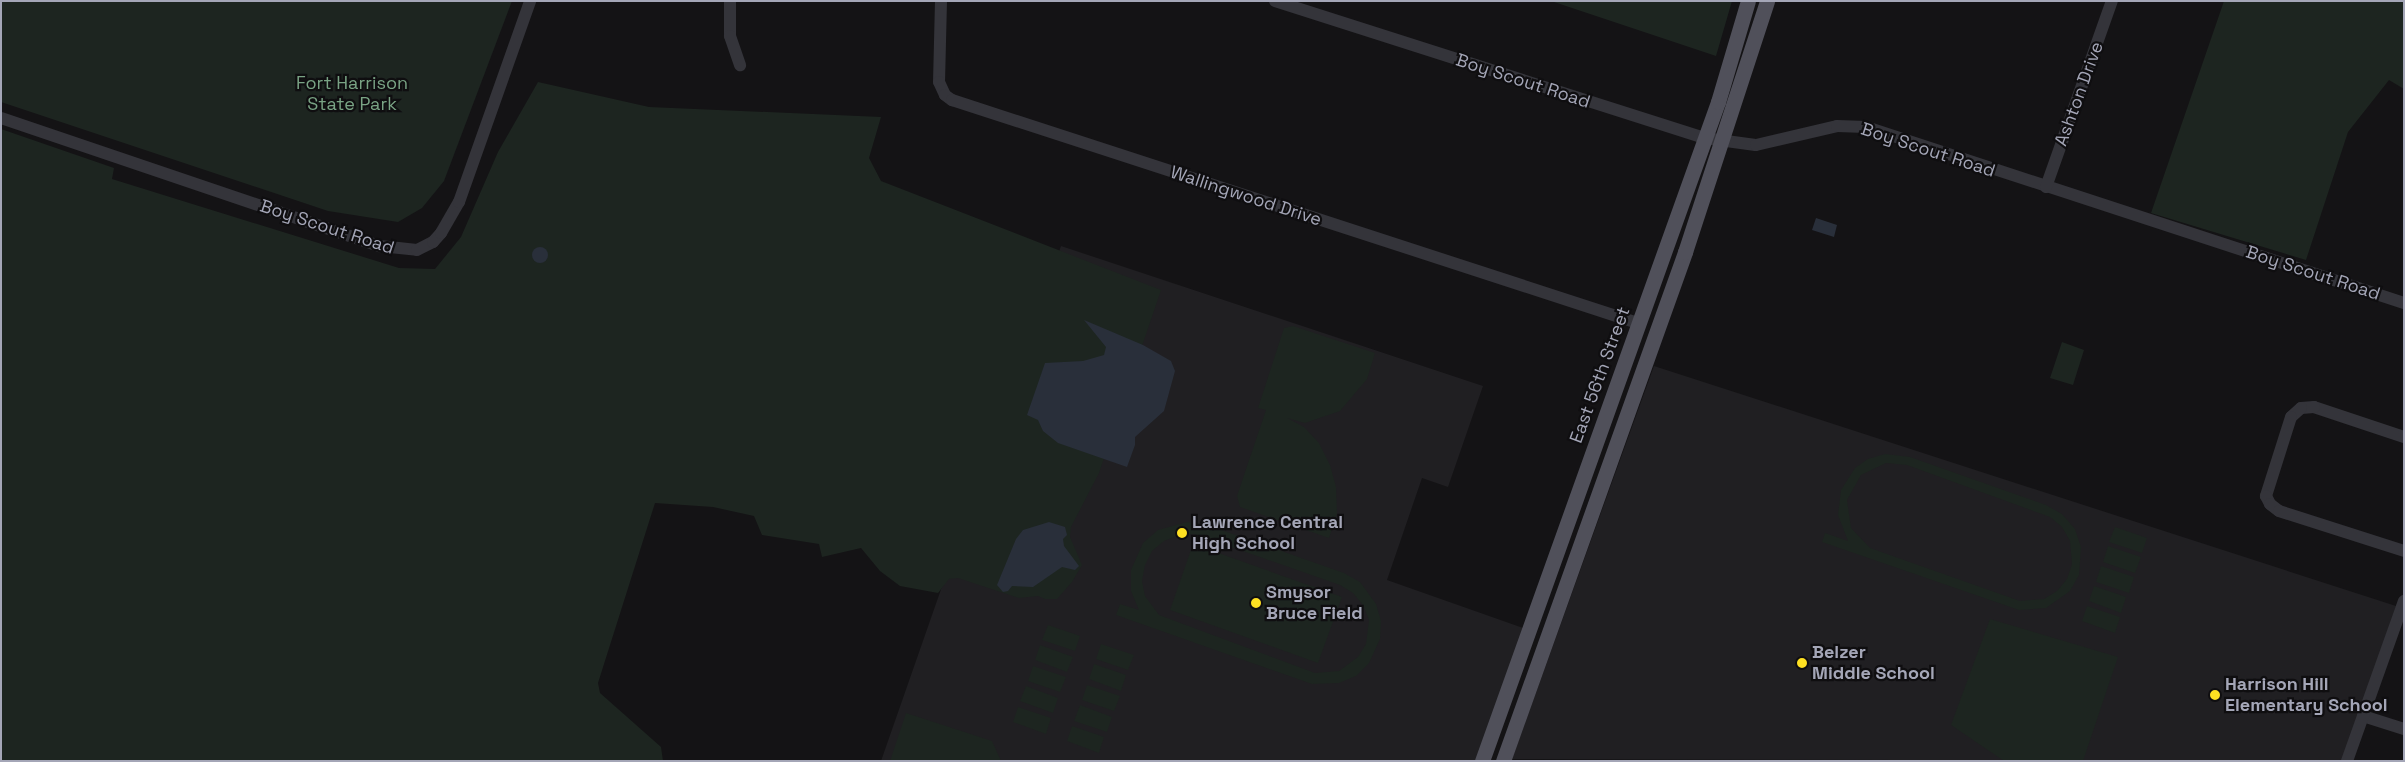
<!DOCTYPE html>
<style>
body{margin:0}
#map{position:relative;width:2405px;height:762px;overflow:hidden;background:#141315;font-family:"Space Grotesk",sans-serif}
div>[style]{position:absolute}
[style*='--x']{left:calc(var(--x)*1px);top:calc(var(--y)*1px);width:calc(var(--w)*1px);rotate:calc(var(--a)*1deg)}
.built>*{inset:0;background:#201f22}
.green>*{inset:0;background:#1d2520}
.water>*{inset:0;background:#292f3a}
.round{border-radius:50%}
.minor>*{height:12px;margin:-6px;padding:0 6px;transform-origin:6px;border-radius:6px;background:#34343a}
.major>*{height:15px;margin:-7.5px;padding:0 7.5px;transform-origin:7.5px;border-radius:7.5px;background:#50505a}
.dots>*{width:14px;height:14px;translate:-50% -50%;box-sizing:border-box;border:2px solid #0f0e10;border-radius:50%}
span{translate:-50% -50%;white-space:nowrap;text-align:center;line-height:1.15;-webkit-text-stroke:4.5px #0f0e10;paint-order:stroke}
.street-label{font-size:18px;color:#a4a6b7}
.park-label{font-size:18px;color:#79a384}
.poi-label{font-size:18px;color:#a4a6b7;font-weight:700}
.left{translate:0 -50%;text-align:left}
.frame{position:absolute;inset:0;border:2px solid #a4a6b7;pointer-events:none}
</style>
<div id="map">
<div class="built">
<div style="clip-path:polygon(1061px 246px,1483px 386px,1448px 487px,1422px 478px,1387px 580px,1529px 630px,1483px 761px,881px 761px)"></div>
<div style="clip-path:polygon(1654px 366px,2396px 606px,2343px 761px,1512px 759px)"></div>
</div>
<div class="green">
<div style="clip-path:polygon(1px 1px,512px 1px,444px 181px,422px 208px,398px 222px,328px 211px,1px 102px)"></div>
<div style="clip-path:polygon(1551px 1px,1732px 1px,1716px 56px)"></div>
<div style="clip-path:polygon(2224px 1px,2404px 1px,2404px 89px,2389px 80px,2348px 132px,2306px 260px,2151px 213px)"></div>
<div style="clip-path:polygon(538px 82px,649px 107px,881px 117px,869px 158px,881px 181px,1161px 290px,1099px 473px,1071px 527px,1070px 537px,1082px 565px,1072px 582px,1057px 599px,1045px 599px,1038px 596px,1019px 598px,958px 578px,949px 579px,938px 593px,900px 586px,880px 571px,861px 548px,822px 557px,819px 544px,762px 535px,754px 516px,713px 507px,655px 503px,598px 683px,600px 693px,661px 747px,663px 761px,1px 761px,1px 129px,114px 168px,112px 179px,399px 268px,435px 269px,461px 237px,498px 152px)"></div>
<div style="clip-path:polygon(1293px 326px,1375px 353px,1367px 379px,1340px 411px,1305px 423px,1287px 418px,1304px 427px,1319px 443px,1330px 465px,1336px 487px,1337px 513px,1329px 538px,1240px 507px,1237px 496px,1266px 410px,1258px 408px,1284px 328px)"></div>
<div style="clip-path:polygon(2062px 342px,2084px 350px,2073px 385px,2050px 378px)"></div>
<div style="clip-path:polygon(evenodd,1885px 454px,1910px 457px,2046px 505px,2062px 514px,2075px 529px,2081px 547px,2079px 575px,2070px 591px,2046px 608px,2019px 610px,1822px 542px,1825px 533px,1848px 541px,1838px 515px,1841px 490px,1855px 468px,1868px 459px,1885px 454px,1886px 463px,1907px 465px,2050px 517px,2062px 527px,2070px 541px,2072px 564px,2067px 579px,2057px 591px,2044px 599px,2020px 601px,1870px 548px,1851px 528px,1847px 500px,1861px 475px,1886px 463px)"></div>
<div style="clip-path:polygon(evenodd,1187px 522px,1207px 525px,1344px 573px,1360px 582px,1376px 604px,1381px 621px,1380px 639px,1369px 663px,1356px 676px,1339px 683px,1312px 684px,1116px 615px,1120px 604px,1139px 610px,1131px 591px,1131px 570px,1143px 543px,1158px 530px,1187px 522px,1194px 534px,1340px 585px,1353px 593px,1363px 605px,1369px 620px,1366px 644px,1358px 657px,1339px 671px,1315px 673px,1159px 615px,1145px 596px,1142px 581px,1145px 565px,1152px 551px,1164px 541px,1179px 535px,1194px 534px)"></div>
<div style="clip-path:polygon(2115px 527px,2147px 538px,2142px 553px,2109px 542px)"></div>
<div style="clip-path:polygon(1193px 544px,1342px 597px,1318px 663px,1170px 610px)"></div>
<div style="clip-path:polygon(2108px 546px,2141px 557px,2135px 573px,2103px 562px)"></div>
<div style="clip-path:polygon(2101px 566px,2134px 577px,2129px 593px,2096px 582px)"></div>
<div style="clip-path:polygon(2094px 586px,2126px 597px,2121px 613px,2089px 601px)"></div>
<div style="clip-path:polygon(2087px 606px,2120px 617px,2115px 633px,2082px 621px)"></div>
<div style="clip-path:polygon(1990px 619px,2118px 657px,2083px 761px,2004px 761px,1951px 725px)"></div>
<div style="clip-path:polygon(1048px 625px,1080px 636px,1075px 651px,1042px 640px)"></div>
<div style="clip-path:polygon(1101px 644px,1134px 655px,1128px 670px,1096px 659px)"></div>
<div style="clip-path:polygon(1040px 645px,1073px 657px,1067px 672px,1035px 660px)"></div>
<div style="clip-path:polygon(1094px 664px,1126px 675px,1121px 691px,1089px 679px)"></div>
<div style="clip-path:polygon(1033px 666px,1066px 677px,1060px 692px,1028px 681px)"></div>
<div style="clip-path:polygon(1087px 685px,1120px 696px,1114px 711px,1082px 700px)"></div>
<div style="clip-path:polygon(1026px 686px,1058px 698px,1053px 713px,1020px 701px)"></div>
<div style="clip-path:polygon(1080px 705px,1112px 717px,1107px 732px,1074px 721px)"></div>
<div style="clip-path:polygon(1018px 707px,1051px 718px,1046px 734px,1013px 722px)"></div>
<div style="clip-path:polygon(906px 713px,992px 741px,1001px 761px,890px 761px)"></div>
<div style="clip-path:polygon(1072px 726px,1104px 737px,1099px 753px,1067px 741px)"></div>
</div>
<div class="water">
<div style="clip-path:polygon(1816px 218px,1837px 225px,1834px 237px,1812px 230px)"></div>
<div class="round" style="left:532px;top:247px;width:16px;height:16px"></div>
<div style="clip-path:polygon(1084px 320px,1143px 345px,1171px 361px,1175px 371px,1164px 411px,1135px 437px,1135px 445px,1127px 467px,1058px 443px,1043px 431px,1038px 420px,1027px 415px,1045px 363px,1083px 361px,1104px 355px,1106px 347px)"></div>
<div style="clip-path:polygon(1049px 522px,1065px 527px,1067px 535px,1063px 539px,1064px 546px,1079px 566px,1075px 570px,1062px 567px,1033px 587px,1012px 586px,1008px 591px,1003px 592px,997px 585px,1016px 539px,1023px 530px)"></div>
</div>
<div class="minor">
<div style="--x:730;--y:1;--w:35;--a:90"></div>
<div style="--x:730;--y:36;--w:31;--a:71"></div>
<div style="--x:941;--y:1;--w:81;--a:91.4"></div>
<div style="--x:939;--y:82;--w:14;--a:65"></div>
<div style="--x:945;--y:95;--w:9;--a:36"></div>
<div style="--x:952;--y:100;--w:721;--a:18.01"></div>
<div style="--x:1275;--y:1;--w:450;--a:17.7"></div>
<div style="--x:1704;--y:138;--w:52;--a:7.7"></div>
<div style="--x:1756;--y:145;--w:83;--a:-13.2"></div>
<div style="--x:1837;--y:126;--w:29;--a:2"></div>
<div style="--x:1866;--y:127;--w:566;--a:18.11"></div>
<div style="--x:1;--y:118;--w:400;--a:18.7"></div>
<div style="--x:380;--y:246;--w:37;--a:6"></div>
<div style="--x:417;--y:250;--w:18;--a:-27"></div>
<div style="--x:433;--y:242;--w:12;--a:-48"></div>
<div style="--x:441;--y:233;--w:36;--a:-60"></div>
<div style="--x:459;--y:202;--w:213;--a:-70.5"></div>
<div style="--x:2046;--y:187;--w:197;--a:-70.5"></div>
<div style="--x:2404;--y:437;--w:95;--a:-161.6"></div>
<div style="--x:2314;--y:407;--w:13;--a:176"></div>
<div style="--x:2301;--y:408;--w:13;--a:138"></div>
<div style="--x:2291;--y:417;--w:83;--a:107.6"></div>
<div style="--x:2266;--y:496;--w:9;--a:63"></div>
<div style="--x:2270;--y:504;--w:11;--a:38"></div>
<div style="--x:2279;--y:511;--w:131;--a:17.7"></div>
<div style="--x:2363;--y:716;--w:43;--a:17.6"></div>
<div style="--x:2347;--y:761;--w:170;--a:-70.4"></div>
</div>
<div class="major">
<div style="--x:1482;--y:761;--w:700;--a:-70.3"></div>
<div style="--x:1718;--y:102;--w:105;--a:-73.5"></div>
<div style="--x:1503;--y:761;--w:541;--a:-70.32"></div>
<div style="--x:1685;--y:252;--w:264;--a:-71.9"></div>
</div>
<div class="dots">
<div style="left:1182px;top:533px;background:#fee022"></div>
<div style="left:1256px;top:603px;background:#fee022"></div>
<div style="left:1802px;top:663px;background:#fee022"></div>
<div style="left:2215px;top:695px;background:#fee022"></div>
</div>
<div class="street-label">
<span style="left:1523px;top:81px;rotate:18deg">Boy Scout Road</span>
<span style="left:2079px;top:94px;rotate:-70deg">Ashton Drive</span>
<span style="left:1928px;top:150px;rotate:18deg">Boy Scout Road</span>
<span style="left:1246px;top:196px;rotate:18deg">Wallingwood Drive</span>
<span style="left:327px;top:227px;rotate:18deg">Boy Scout Road</span>
<span style="left:2313px;top:273px;rotate:18deg">Boy Scout Road</span>
<span style="left:1600px;top:375px;rotate:-70deg">East 56th Street</span>
</div>
<div class="park-label">
<span style="left:352px;top:94px">Fort Harrison<br>State Park</span>
</div>
<div class="poi-label">
<span class="left" style="left:1192px;top:533px">Lawrence Central<br>High School</span>
<span class="left" style="left:1266px;top:603px">Smysor<br>Bruce Field</span>
<span class="left" style="left:1812px;top:663px">Belzer<br>Middle School</span>
<span class="left" style="left:2225px;top:695px">Harrison Hill<br>Elementary School</span>
</div>
<div class="frame"></div>
</div>
